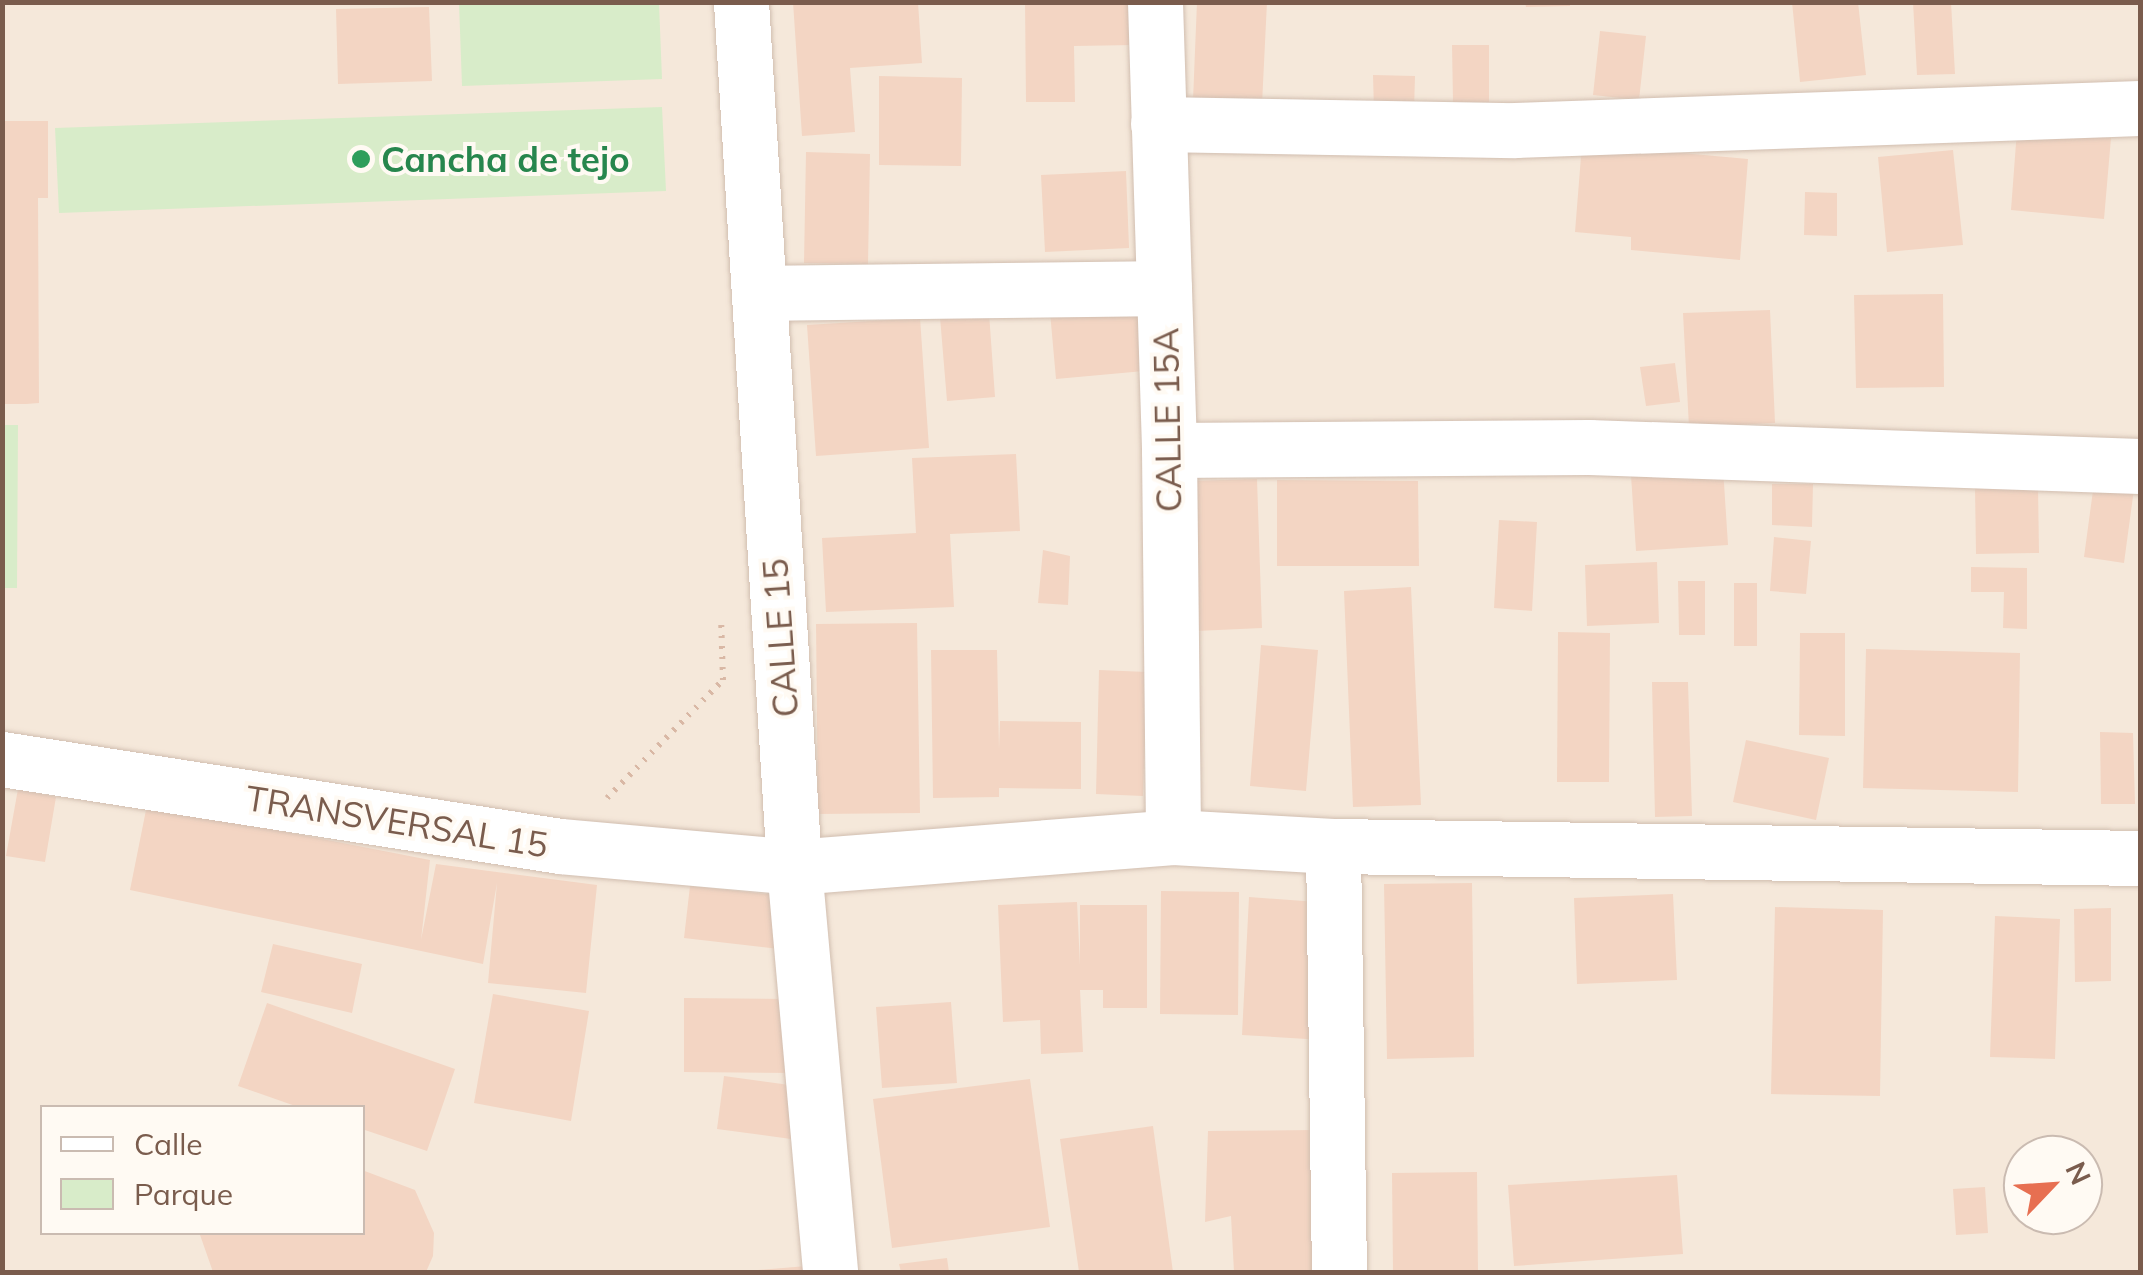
<!DOCTYPE html>
<style>
body{margin:0}
#map{position:relative;width:2143px;height:1275px;overflow:hidden;background:#fdf6ec;font-family:Mulish,sans-serif}
div>[style]{position:absolute}
[style*='--x']{left:calc(var(--x)*1px);top:calc(var(--y)*1px);width:calc(var(--w)*1px);rotate:calc(var(--a)*1deg)}
.residential>*{inset:0;background:#f5e8da}
.green>*{inset:0;background:#d8ecc9}
.building>*{inset:0;background:#f3d5c3}
.path>*{height:6px;margin-top:-3px;transform-origin:0;background:repeating-linear-gradient(90deg,#d9b8a5 0 2.5px,transparent 0 10.5px)}
.roads{filter:drop-shadow(0 0 2px #d1beb0) drop-shadow(0 0 2px #d1beb0)}
.minor>*{height:55px;margin:-27.5px;padding:0 27.5px;transform-origin:27.5px;border-radius:27.5px;background:#fff}
.dots>*{width:28px;height:28px;translate:-50% -50%;box-sizing:border-box;border:5px solid #fffaf3;border-radius:50%}
span{translate:-50% -50%;white-space:nowrap;text-align:center;line-height:1.15;-webkit-text-stroke:8px #fffaf3;paint-order:stroke}
.leisure-label{font-size:35px;color:#27864d;font-weight:700}
.left{translate:0 -50%;text-align:left}
.street-label{font-size:35px;color:#7a5c4d}
.frame{position:absolute;inset:0;border:5px solid #7a5c4d;pointer-events:none}
.legend{position:absolute;left:40px;top:1105px;width:325px;height:130px;box-sizing:border-box;background:#fffaf3;border:2px solid #cabbb1;margin:0;padding:12px 18px;list-style:none;font-size:30px;color:#7a5c4d}
.legend li{display:flex;align-items:center;gap:20px;height:50px}
.legend b{width:50px;border:2px solid #cabbb1}
.north{position:absolute;left:2003px;top:1135px;width:100px;height:100px;box-sizing:border-box;background:#fffaf3;border:2px solid #cabbb1;border-radius:50%;rotate:65deg;font-size:28px;font-weight:700;line-height:40px;text-align:center;color:#7a5c4d}
.north::after{content:'';display:block;margin:auto;width:35px;height:45px;background:#e76f51;clip-path:polygon(50% 0,100% 100%,50% 72%,0 100%)}
</style>
<div id="map">
<div class="residential">
<div style="clip-path:polygon(evenodd,2px 3px,2140px 3px,2140px 1272px,3px 1272px,2px 3px,42px 1108px,362px 1108px,362px 1232px,42px 1232px,42px 1108px,2px 3px,2023px 1155px,2083px 1155px,2083px 1215px,2023px 1215px,2023px 1155px)"></div>
</div>
<div class="green">
<div style="clip-path:polygon(459px 3px,659px 3px,662px 79px,462px 86px)"></div>
<div style="clip-path:polygon(662px 107px,666px 191px,59px 213px,55px 128px)"></div>
<div style="clip-path:polygon(3px 425px,18px 425px,17px 588px,3px 588px)"></div>
</div>
<div class="building">
<div style="clip-path:polygon(793px 2px,918px 2px,922px 63px,850px 68px,855px 132px,802px 136px)"></div>
<div style="clip-path:polygon(1025px 2px,1134px 2px,1134px 45px,1074px 46px,1075px 102px,1026px 102px)"></div>
<div style="clip-path:polygon(1197px 2px,1267px 2px,1262px 104px,1193px 100px)"></div>
<div style="clip-path:polygon(1525px 2px,1570px 2px,1570px 6px,1526px 7px)"></div>
<div style="clip-path:polygon(1792px 2px,1858px 2px,1866px 75px,1800px 82px)"></div>
<div style="clip-path:polygon(1913px 2px,1951px 2px,1955px 74px,1917px 75px)"></div>
<div style="clip-path:polygon(429px 7px,432px 81px,338px 84px,336px 9px)"></div>
<div style="clip-path:polygon(1600px 31px,1646px 36px,1639px 100px,1593px 95px)"></div>
<div style="clip-path:polygon(1452px 45px,1489px 45px,1489px 102px,1453px 102px)"></div>
<div style="clip-path:polygon(1373px 75px,1415px 76px,1414px 110px,1374px 111px)"></div>
<div style="clip-path:polygon(879px 76px,962px 78px,961px 166px,879px 165px)"></div>
<div style="clip-path:polygon(2px 121px,48px 121px,48px 198px,38px 198px,39px 403px,26px 404px,2px 404px)"></div>
<div style="clip-path:polygon(2017px 130px,2111px 138px,2104px 219px,2011px 210px)"></div>
<div style="clip-path:polygon(1582px 144px,1748px 159px,1740px 260px,1631px 250px,1631px 237px,1575px 232px)"></div>
<div style="clip-path:polygon(1953px 150px,1963px 245px,1887px 252px,1878px 157px)"></div>
<div style="clip-path:polygon(806px 152px,870px 154px,868px 264px,804px 263px)"></div>
<div style="clip-path:polygon(1126px 171px,1129px 248px,1045px 252px,1041px 175px)"></div>
<div style="clip-path:polygon(1805px 192px,1837px 193px,1837px 236px,1804px 235px)"></div>
<div style="clip-path:polygon(1943px 294px,1944px 387px,1856px 388px,1854px 295px)"></div>
<div style="clip-path:polygon(1138px 304px,1144px 371px,1056px 379px,1050px 312px)"></div>
<div style="clip-path:polygon(1770px 310px,1775px 423px,1689px 427px,1683px 313px)"></div>
<div style="clip-path:polygon(989px 313px,995px 397px,947px 401px,940px 317px)"></div>
<div style="clip-path:polygon(920px 318px,929px 448px,816px 456px,807px 325px)"></div>
<div style="clip-path:polygon(1675px 363px,1680px 402px,1646px 406px,1640px 367px)"></div>
<div style="clip-path:polygon(1016px 454px,1020px 531px,950px 534px,954px 607px,826px 612px,822px 538px,916px 533px,912px 458px)"></div>
<div style="clip-path:polygon(1723px 468px,1728px 545px,1636px 551px,1631px 475px)"></div>
<div style="clip-path:polygon(1257px 479px,1262px 628px,1196px 631px,1191px 481px)"></div>
<div style="clip-path:polygon(1277px 480px,1418px 481px,1419px 566px,1277px 566px)"></div>
<div style="clip-path:polygon(2094px 483px,2134px 489px,2124px 563px,2084px 557px)"></div>
<div style="clip-path:polygon(1772px 484px,1813px 484px,1812px 527px,1772px 525px)"></div>
<div style="clip-path:polygon(2038px 486px,2039px 553px,1976px 554px,1975px 487px)"></div>
<div style="clip-path:polygon(1499px 520px,1537px 522px,1532px 611px,1494px 608px)"></div>
<div style="clip-path:polygon(1774px 537px,1811px 541px,1806px 594px,1770px 591px)"></div>
<div style="clip-path:polygon(1043px 550px,1070px 556px,1068px 605px,1038px 603px)"></div>
<div style="clip-path:polygon(1657px 562px,1659px 623px,1587px 626px,1585px 565px)"></div>
<div style="clip-path:polygon(1971px 567px,2027px 568px,2027px 629px,2003px 628px,2004px 592px,1971px 592px)"></div>
<div style="clip-path:polygon(1678px 581px,1705px 581px,1705px 635px,1679px 635px)"></div>
<div style="clip-path:polygon(1734px 583px,1757px 583px,1757px 646px,1734px 646px)"></div>
<div style="clip-path:polygon(1411px 587px,1421px 805px,1353px 807px,1344px 591px)"></div>
<div style="clip-path:polygon(917px 623px,920px 813px,818px 814px,816px 624px)"></div>
<div style="clip-path:polygon(1558px 632px,1610px 633px,1609px 782px,1557px 782px)"></div>
<div style="clip-path:polygon(1800px 633px,1845px 633px,1845px 736px,1799px 735px)"></div>
<div style="clip-path:polygon(1261px 645px,1318px 650px,1306px 791px,1250px 786px)"></div>
<div style="clip-path:polygon(1866px 649px,2020px 653px,2018px 792px,1863px 788px)"></div>
<div style="clip-path:polygon(931px 650px,997px 650px,999px 749px,1000px 721px,1081px 722px,1081px 789px,999px 788px,999px 797px,933px 798px)"></div>
<div style="clip-path:polygon(1099px 670px,1147px 672px,1143px 796px,1096px 794px)"></div>
<div style="clip-path:polygon(1652px 682px,1688px 682px,1692px 816px,1655px 817px)"></div>
<div style="clip-path:polygon(2100px 732px,2133px 733px,2135px 804px,2101px 804px)"></div>
<div style="clip-path:polygon(1746px 740px,1829px 758px,1816px 820px,1733px 802px)"></div>
<div style="clip-path:polygon(18px 789px,56px 797px,45px 862px,6px 856px)"></div>
<div style="clip-path:polygon(147px 805px,430px 860px,421px 940px,436px 864px,597px 885px,586px 993px,488px 983px,497px 883px,483px 964px,130px 890px)"></div>
<div style="clip-path:polygon(1472px 883px,1474px 1057px,1387px 1059px,1384px 884px)"></div>
<div style="clip-path:polygon(690px 886px,785px 896px,779px 949px,684px 938px)"></div>
<div style="clip-path:polygon(1161px 891px,1239px 892px,1238px 1015px,1160px 1014px)"></div>
<div style="clip-path:polygon(1673px 894px,1677px 980px,1577px 984px,1574px 898px)"></div>
<div style="clip-path:polygon(1249px 897px,1331px 903px,1323px 1040px,1242px 1035px)"></div>
<div style="clip-path:polygon(1077px 902px,1080px 965px,1080px 905px,1147px 905px,1147px 1008px,1103px 1008px,1103px 990px,1080px 990px,1083px 1052px,1041px 1054px,1040px 1020px,1003px 1022px,998px 905px)"></div>
<div style="clip-path:polygon(1775px 907px,1883px 910px,1880px 1096px,1771px 1094px)"></div>
<div style="clip-path:polygon(2111px 908px,2111px 981px,2075px 982px,2074px 909px)"></div>
<div style="clip-path:polygon(1995px 916px,2060px 919px,2055px 1059px,1990px 1057px)"></div>
<div style="clip-path:polygon(273px 944px,362px 964px,352px 1013px,261px 992px)"></div>
<div style="clip-path:polygon(493px 994px,589px 1011px,571px 1121px,474px 1103px)"></div>
<div style="clip-path:polygon(684px 998px,793px 999px,793px 1073px,684px 1072px)"></div>
<div style="clip-path:polygon(951px 1002px,957px 1083px,882px 1088px,876px 1007px)"></div>
<div style="clip-path:polygon(267px 1003px,455px 1069px,427px 1151px,362px 1129px,362px 1108px,301px 1108px,238px 1086px)"></div>
<div style="clip-path:polygon(724px 1076px,797px 1086px,791px 1139px,717px 1129px)"></div>
<div style="clip-path:polygon(1030px 1079px,1050px 1227px,892px 1248px,873px 1099px)"></div>
<div style="clip-path:polygon(1153px 1126px,1173px 1272px,1079px 1272px,1060px 1139px)"></div>
<div style="clip-path:polygon(1313px 1130px,1323px 1272px,1234px 1272px,1231px 1216px,1205px 1222px,1208px 1131px)"></div>
<div style="clip-path:polygon(362px 1170px,415px 1190px,434px 1233px,433px 1256px,426px 1272px,213px 1272px,199px 1232px,362px 1232px)"></div>
<div style="clip-path:polygon(1477px 1172px,1478px 1272px,1393px 1272px,1392px 1173px)"></div>
<div style="clip-path:polygon(1677px 1175px,1683px 1254px,1514px 1266px,1508px 1185px)"></div>
<div style="clip-path:polygon(1985px 1187px,1988px 1233px,1956px 1235px,1953px 1189px)"></div>
<div style="clip-path:polygon(947px 1258px,949px 1272px,901px 1272px,899px 1264px)"></div>
<div style="clip-path:polygon(807px 1266px,807px 1272px,758px 1272px,758px 1270px)"></div>
</div>
<div class="path">
<div style="--x:607;--y:798;--w:165;--a:-45.5"></div>
<div style="--x:723;--y:680;--w:62;--a:-91.8"></div>
</div>
<div class="roads">
<div class="minor">
<div style="--x:741;--y:2;--w:867;--a:86.49"></div>
<div style="--x:794;--y:867;--w:407;--a:84.9"></div>
<div style="--x:1155;--y:2;--w:448;--a:88.2"></div>
<div style="--x:1169;--y:450;--w:387;--a:89.4"></div>
<div style="--x:1158;--y:124;--w:357;--a:1"></div>
<div style="--x:1515;--y:130;--w:625;--a:-2.02"></div>
<div style="--x:759;--y:293;--w:405;--a:-0.7"></div>
<div style="--x:1169;--y:450;--w:420;--a:-0.4"></div>
<div style="--x:1589;--y:447;--w:551;--a:1.97"></div>
<div style="--x:2;--y:759;--w:565;--a:8.86"></div>
<div style="--x:560;--y:846;--w:235;--a:5.1"></div>
<div style="--x:794;--y:867;--w:380;--a:-4.5"></div>
<div style="--x:1173;--y:837;--w:160;--a:3.2"></div>
<div style="--x:1333;--y:846;--w:807;--a:0.85"></div>
<div style="--x:1333;--y:846;--w:426;--a:89.2"></div>
</div>
</div>
<div class="dots">
<div style="left:361px;top:159px;background:#2e9e5b"></div>
</div>
<div class="leisure-label">
<span class="left" style="left:381px;top:159px">Cancha de tejo</span>
</div>
<div class="street-label">
<span style="left:1167px;top:420px;rotate:-91deg">CALLE 15A</span>
<span style="left:780px;top:638px;rotate:-94deg">CALLE 15</span>
<span style="left:397px;top:821px;rotate:9deg">TRANSVERSAL 15</span>
</div>
<div class="frame"></div>
<ul class="legend">
<li><b style="height:12px;background:#fff"></b>Calle</li>
<li><b style="height:28px;background:#d8ecc9"></b>Parque</li>
</ul>
<div class="north">N</div>
</div>
